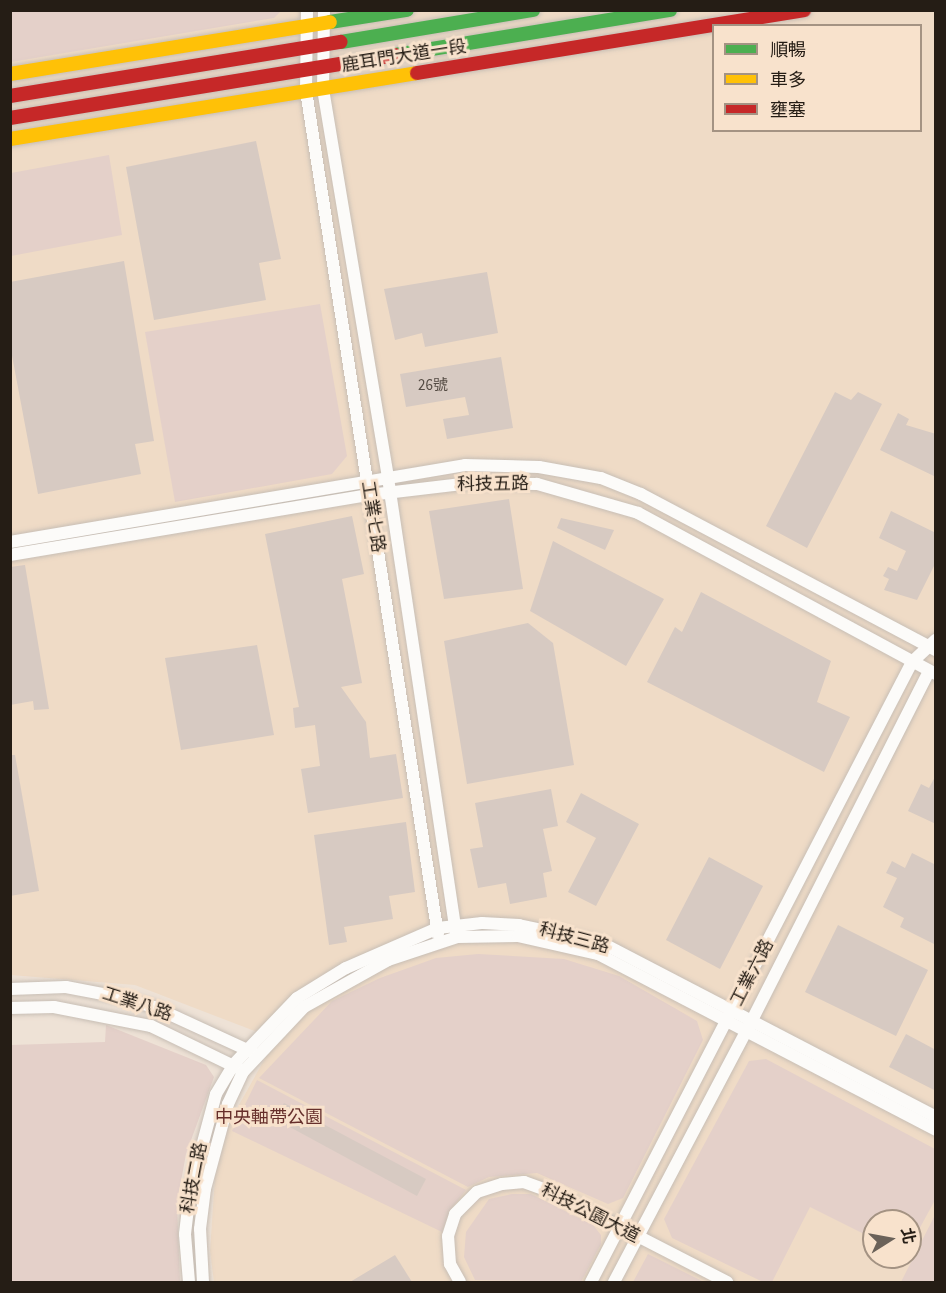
<!DOCTYPE html>
<meta charset="utf-8">
<style>
body{margin:0}
#map{position:relative;width:946px;height:1293px;overflow:hidden;background:#eee2d6;font-family:"Source Sans 3","Noto Sans TC",sans-serif}
div>[style]{position:absolute}
[style*='--x']{left:calc(var(--x)*1px);top:calc(var(--y)*1px);width:calc(var(--w)*1px);rotate:calc(var(--a)*1deg)}
.built>*{inset:0;background:#efdbc6}
.green>*{inset:0;background:#e4d0c9}
.building>*{inset:0;background:#d7cac2}
.roads{filter:drop-shadow(0 0 2px #c7beb5) drop-shadow(0 0 2px #c7beb5)}
.street>*{height:12px;margin:-6px;padding:0 6px;transform-origin:6px;border-radius:6px;background:#fcfbf9}
.fast>*{height:14px;margin:-7px;padding:0 7px;transform-origin:7px;border-radius:7px;background:#4caf50}
.slow>*{height:14px;margin:-7px;padding:0 7px;transform-origin:7px;border-radius:7px;background:#ffc107}
.jam>*{height:14px;margin:-7px;padding:0 7px;transform-origin:7px;border-radius:7px;background:#c62828}
span{translate:-50% -50%;white-space:nowrap;text-align:center;line-height:1.15;-webkit-text-stroke:6px #f8e2cc;paint-order:stroke}
.number-label{font-size:15px;color:#544b43}
.number-label span{-webkit-text-stroke-width:0}
.street-label{font-size:18px;color:#251d15}
.park-label{font-size:18px;color:#662f2b}
.frame{position:absolute;inset:0;border:12px solid #251d15;pointer-events:none}
.legend{position:absolute;left:712px;top:24px;width:210px;height:108px;box-sizing:border-box;background:#f8e2cc;border:2px solid #a49383;margin:0;padding:8px 10px;list-style:none;font-size:18px;color:#251d15}
.legend li{display:flex;align-items:center;gap:12px;height:30px}
.legend b{width:30px;border:2px solid #a49383}
.north{position:absolute;left:862px;top:1209px;width:60px;height:60px;box-sizing:border-box;background:#f8e2cc;border:2px solid #a49383;border-radius:50%;rotate:79deg;font-size:16px;font-weight:700;line-height:24px;text-align:center;color:#251d15}
.north::after{content:'';display:block;margin:auto;width:21px;height:27px;background:#6b6259;clip-path:polygon(50% 0,100% 100%,50% 72%,0 100%)}
</style>
<div id="map">
<div class="built">
<div style="clip-path:polygon(evenodd,10px 11px,935px 11px,935px 1282px,214px 1282px,210px 1251px,215px 1177px,230px 1121px,268px 1053px,257px 1032px,135px 985px,11px 975px,10px 11px,714px 26px,920px 26px,920px 130px,714px 130px,714px 26px,10px 11px,874px 1221px,910px 1221px,910px 1257px,874px 1257px,874px 1221px)"></div>
</div>
<div class="green">
<div style="clip-path:polygon(11px 10px,281px 10px,281px 11px,274px 18px,11px 62px)"></div>
<div style="clip-path:polygon(109px 155px,122px 235px,11px 256px,11px 173px)"></div>
<div style="clip-path:polygon(320px 304px,347px 456px,332px 474px,175px 502px,145px 332px)"></div>
<div style="clip-path:polygon(478px 954px,564px 959px,619px 976px,697px 1021px,703px 1040px,623px 1198px,608px 1204px,537px 1173px,489px 1177px,468px 1187px,259px 1078px,332px 1001px,380px 978px,436px 958px)"></div>
<div style="clip-path:polygon(106px 1025px,206px 1065px,214px 1077px,186px 1154px,177px 1203px,180px 1282px,11px 1282px,11px 1045px,105px 1042px)"></div>
<div style="clip-path:polygon(766px 1059px,935px 1149px,935px 1200px,910px 1246px,910px 1221px,874px 1221px,874px 1239px,810px 1207px,772px 1282px,763px 1282px,672px 1238px,664px 1219px,749px 1061px)"></div>
<div style="clip-path:polygon(257px 1080px,466px 1190px,450px 1210px,442px 1232px,232px 1131px)"></div>
<div style="clip-path:polygon(512px 1194px,531px 1194px,593px 1225px,601px 1235px,601px 1244px,581px 1282px,475px 1280px,464px 1257px,466px 1232px,489px 1199px)"></div>
<div style="clip-path:polygon(935px 1215px,935px 1282px,901px 1282px)"></div>
<div style="clip-path:polygon(648px 1254px,704px 1282px,633px 1282px)"></div>
</div>
<div class="building">
<div style="clip-path:polygon(256px 141px,281px 259px,259px 263px,266px 300px,154px 320px,126px 167px)"></div>
<div style="clip-path:polygon(124px 261px,154px 441px,135px 444px,141px 474px,38px 494px,10px 345px,10px 282px)"></div>
<div style="clip-path:polygon(487px 272px,498px 333px,425px 347px,422px 333px,395px 340px,384px 289px)"></div>
<div style="clip-path:polygon(501px 357px,513px 428px,447px 439px,443px 419px,469px 415px,465px 397px,406px 407px,400px 374px)"></div>
<div style="clip-path:polygon(835px 392px,851px 400px,858px 392px,882px 404px,807px 548px,766px 526px)"></div>
<div style="clip-path:polygon(898px 413px,909px 419px,906px 425px,936px 434px,936px 477px,880px 450px)"></div>
<div style="clip-path:polygon(509px 499px,523px 589px,444px 599px,429px 511px)"></div>
<div style="clip-path:polygon(891px 511px,936px 533px,936px 562px,917px 600px,884px 590px,889px 579px,883px 576px,888px 567px,897px 571px,906px 551px,879px 538px)"></div>
<div style="clip-path:polygon(352px 516px,364px 574px,342px 579px,362px 683px,341px 687px,366px 722px,370px 758px,396px 754px,403px 798px,308px 813px,301px 769px,320px 766px,315px 725px,295px 728px,293px 708px,299px 707px,265px 534px)"></div>
<div style="clip-path:polygon(561px 518px,614px 530px,605px 550px,557px 528px)"></div>
<div style="clip-path:polygon(553px 541px,664px 599px,626px 666px,530px 611px)"></div>
<div style="clip-path:polygon(25px 565px,49px 709px,34px 710px,33px 701px,10px 705px,10px 567px)"></div>
<div style="clip-path:polygon(701px 592px,831px 661px,817px 702px,850px 717px,824px 772px,647px 682px,675px 627px,682px 632px)"></div>
<div style="clip-path:polygon(528px 623px,553px 643px,574px 765px,467px 784px,444px 641px)"></div>
<div style="clip-path:polygon(257px 645px,274px 735px,181px 750px,165px 658px)"></div>
<div style="clip-path:polygon(10px 755px,15px 755px,39px 891px,10px 896px)"></div>
<div style="clip-path:polygon(936px 775px,936px 824px,908px 811px,921px 784px,929px 788px)"></div>
<div style="clip-path:polygon(551px 789px,558px 826px,543px 829px,552px 871px,543px 873px,547px 897px,510px 904px,506px 883px,478px 888px,470px 849px,483px 847px,475px 803px)"></div>
<div style="clip-path:polygon(581px 793px,639px 824px,596px 906px,568px 892px,596px 838px,566px 822px)"></div>
<div style="clip-path:polygon(406px 822px,415px 892px,389px 896px,393px 919px,344px 927px,347px 942px,329px 945px,314px 835px)"></div>
<div style="clip-path:polygon(912px 853px,936px 865px,936px 945px,900px 927px,904px 918px,883px 907px,897px 878px,886px 873px,892px 861px,905px 868px)"></div>
<div style="clip-path:polygon(709px 857px,763px 886px,720px 969px,666px 940px)"></div>
<div style="clip-path:polygon(838px 925px,928px 970px,896px 1036px,805px 992px)"></div>
<div style="clip-path:polygon(906px 1034px,936px 1050px,936px 1091px,889px 1067px)"></div>
<div style="clip-path:polygon(284px 1103px,426px 1179px,417px 1196px,275px 1119px)"></div>
<div style="clip-path:polygon(395px 1255px,412px 1282px,350px 1282px)"></div>
</div>
<div class="roads">
<div class="street">
<div style="--x:307;--y:10;--w:81;--a:90.7"></div>
<div style="--x:306;--y:91;--w:854;--a:81.11"></div>
<div style="--x:324;--y:10;--w:79;--a:90.7"></div>
<div style="--x:323;--y:89;--w:394;--a:80.5"></div>
<div style="--x:388;--y:478;--w:460;--a:81.5"></div>
<div style="--x:10;--y:542;--w:461;--a:-9.6"></div>
<div style="--x:465;--y:465;--w:74;--a:1.5"></div>
<div style="--x:539;--y:467;--w:63;--a:10.1"></div>
<div style="--x:601;--y:478;--w:43;--a:21.8"></div>
<div style="--x:641;--y:494;--w:334;--a:27.9"></div>
<div style="--x:10;--y:555;--w:364;--a:-9.5"></div>
<div style="--x:369;--y:495;--w:102;--a:-6.8"></div>
<div style="--x:470;--y:483;--w:67;--a:0.9"></div>
<div style="--x:537;--y:484;--w:105;--a:16"></div>
<div style="--x:638;--y:513;--w:339;--a:28.4"></div>
<div style="--x:10;--y:989;--w:56;--a:-2"></div>
<div style="--x:66;--y:987;--w:54;--a:10.7"></div>
<div style="--x:119;--y:997;--w:36;--a:16"></div>
<div style="--x:154;--y:1007;--w:108;--a:24.7"></div>
<div style="--x:10;--y:1008;--w:44;--a:-1.3"></div>
<div style="--x:54;--y:1007;--w:99;--a:11.1"></div>
<div style="--x:151;--y:1026;--w:99;--a:25.8"></div>
<div style="--x:189;--y:1282;--w:48;--a:-94.8"></div>
<div style="--x:185;--y:1234;--w:43;--a:-83.4"></div>
<div style="--x:190;--y:1191;--w:100;--a:-75"></div>
<div style="--x:216;--y:1094;--w:35;--a:-59"></div>
<div style="--x:234;--y:1064;--w:91;--a:-46.3"></div>
<div style="--x:297;--y:998;--w:57;--a:-31.5"></div>
<div style="--x:346;--y:968;--w:100;--a:-23.5"></div>
<div style="--x:438;--y:928;--w:44;--a:-6.5"></div>
<div style="--x:482;--y:923;--w:37;--a:3"></div>
<div style="--x:519;--y:925;--w:85;--a:12.2"></div>
<div style="--x:602;--y:943;--w:377;--a:27.5"></div>
<div style="--x:203;--y:1282;--w:53;--a:-93.2"></div>
<div style="--x:200;--y:1229;--w:40;--a:-82.9"></div>
<div style="--x:205;--y:1189;--w:88;--a:-74.9"></div>
<div style="--x:228;--y:1104;--w:35;--a:-65"></div>
<div style="--x:243;--y:1072;--w:89;--a:-46.8"></div>
<div style="--x:304;--y:1007;--w:96;--a:-29.2"></div>
<div style="--x:388;--y:960;--w:73;--a:-18.4"></div>
<div style="--x:457;--y:937;--w:61;--a:-0.9"></div>
<div style="--x:518;--y:936;--w:82;--a:12.7"></div>
<div style="--x:598;--y:954;--w:381;--a:27.5"></div>
<div style="--x:460;--y:1282;--w:21;--a:-119"></div>
<div style="--x:450;--y:1264;--w:28;--a:-94"></div>
<div style="--x:448;--y:1236;--w:23;--a:-72"></div>
<div style="--x:455;--y:1214;--w:31;--a:-45"></div>
<div style="--x:477;--y:1192;--w:26;--a:-18"></div>
<div style="--x:502;--y:1184;--w:22;--a:-5"></div>
<div style="--x:524;--y:1182;--w:30;--a:20"></div>
<div style="--x:552;--y:1192;--w:197;--a:27.2"></div>
<div style="--x:591;--y:1282;--w:698;--a:-62.63"></div>
<div style="--x:912;--y:662;--w:33;--a:-43"></div>
<div style="--x:614;--y:1282;--w:280;--a:-62.2"></div>
<div style="--x:745;--y:1034;--w:407;--a:-63.1"></div>
</div>
<div class="fast">
<div style="--x:330;--y:22;--w:78;--a:-8.9"></div>
<div style="--x:341;--y:42;--w:195;--a:-9.5"></div>
<div style="--x:395;--y:55;--w:279;--a:-9.3"></div>
</div>
<div class="slow">
<div style="--x:10;--y:74;--w:324;--a:-9.2"></div>
<div style="--x:10;--y:139;--w:412;--a:-9.2"></div>
</div>
<div class="jam">
<div style="--x:417;--y:73;--w:392;--a:-9.2"></div>
<div style="--x:10;--y:96;--w:335;--a:-9.3"></div>
<div style="--x:10;--y:118;--w:390;--a:-9.3"></div>
</div>
</div>
<div class="number-label">
<span style="left:433px;top:386px">26號</span>
</div>
<div class="street-label">
<span style="left:404px;top:57px;rotate:-9deg">鹿耳門大道一段</span>
<span style="left:493px;top:485px;rotate:-1deg">科技五路</span>
<span style="left:372px;top:517px;rotate:81deg">工業七路</span>
<span style="left:574px;top:939px;rotate:15deg">科技三路</span>
<span style="left:753px;top:973px;rotate:-63deg">工業六路</span>
<span style="left:137px;top:1005px;rotate:18deg">工業八路</span>
<span style="left:195px;top:1178px;rotate:-79deg">科技二路</span>
<span style="left:590px;top:1214px;rotate:27deg">科技公園大道</span>
</div>
<div class="park-label">
<span style="left:269px;top:1118px">中央軸帶公園</span>
</div>
<div class="frame"></div>
<ul class="legend">
<li><b style="height:8px;background:#4caf50"></b>順暢</li>
<li><b style="height:8px;background:#ffc107"></b>車多</li>
<li><b style="height:8px;background:#c62828"></b>壅塞</li>
</ul>
<div class="north">北</div>
</div>
